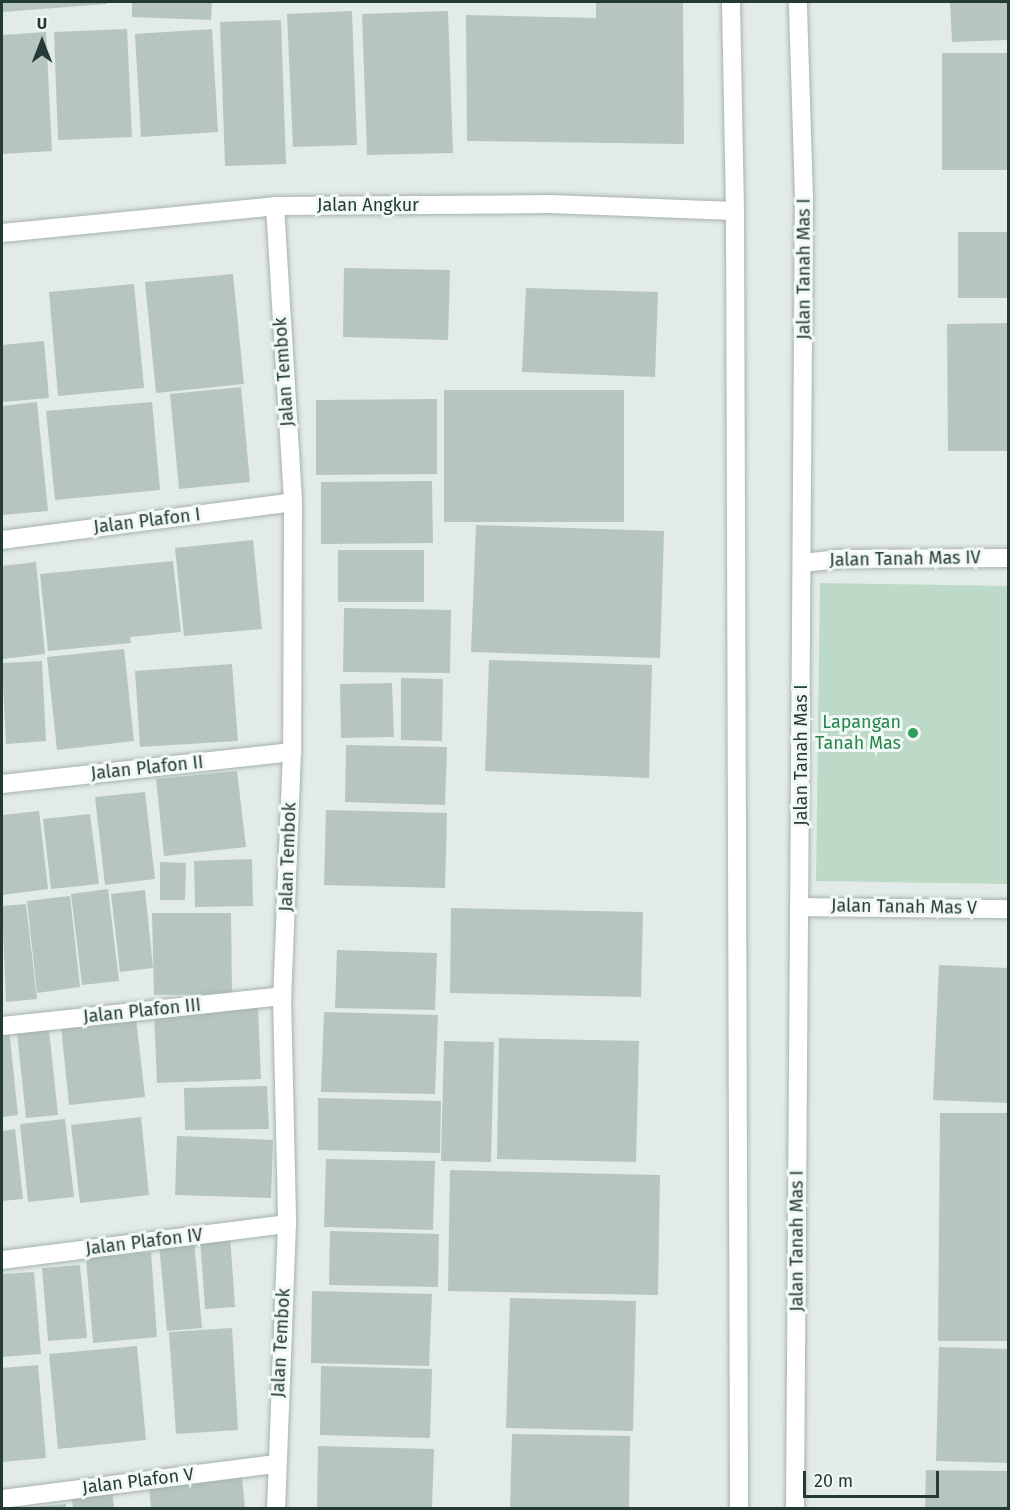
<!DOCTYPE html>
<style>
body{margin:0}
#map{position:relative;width:1010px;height:1510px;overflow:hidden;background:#e2ebe7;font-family:"Fira Sans",sans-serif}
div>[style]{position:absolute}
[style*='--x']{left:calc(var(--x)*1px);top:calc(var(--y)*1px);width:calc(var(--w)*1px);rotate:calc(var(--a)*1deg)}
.green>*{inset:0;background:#bcdac7}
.building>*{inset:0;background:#b7c5c1}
.roads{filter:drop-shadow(0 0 2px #a5b2ae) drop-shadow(0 0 2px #a5b2ae)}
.minor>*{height:18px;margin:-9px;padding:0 9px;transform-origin:9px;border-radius:9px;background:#fff}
.dots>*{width:16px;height:16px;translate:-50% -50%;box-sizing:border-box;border:3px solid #f2f8f5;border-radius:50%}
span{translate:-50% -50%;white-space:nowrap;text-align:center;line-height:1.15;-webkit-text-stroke:6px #f2f8f5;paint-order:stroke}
.street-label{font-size:18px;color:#233a36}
.leisure-label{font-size:18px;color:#27864d}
.right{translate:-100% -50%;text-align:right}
.frame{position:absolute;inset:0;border:3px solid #233a36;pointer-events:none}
.north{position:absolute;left:12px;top:12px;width:60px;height:60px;-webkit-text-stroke:4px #f2f8f5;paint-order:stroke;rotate:0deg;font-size:16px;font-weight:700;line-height:24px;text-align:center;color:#233a36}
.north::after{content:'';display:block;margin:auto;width:21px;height:27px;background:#233a36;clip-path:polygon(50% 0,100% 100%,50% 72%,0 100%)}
.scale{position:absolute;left:803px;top:1471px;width:136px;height:27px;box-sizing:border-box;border:3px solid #233a36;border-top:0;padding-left:8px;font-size:18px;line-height:21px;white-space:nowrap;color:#233a36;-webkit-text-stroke:4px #f2f8f5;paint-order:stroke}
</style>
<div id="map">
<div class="green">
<div style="clip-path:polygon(820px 583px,1008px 586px,1008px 884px,816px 881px)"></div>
</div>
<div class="building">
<div style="clip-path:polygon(2px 2px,107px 2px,107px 4px,2px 12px)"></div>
<div style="clip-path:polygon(132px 2px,212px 2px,211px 20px,132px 17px)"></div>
<div style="clip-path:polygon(596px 2px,683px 2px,684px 144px,467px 141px,466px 15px,596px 18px)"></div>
<div style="clip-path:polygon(950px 2px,1008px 2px,1008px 40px,952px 42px)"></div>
<div style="clip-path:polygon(352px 11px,357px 145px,293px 147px,287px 14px)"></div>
<div style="clip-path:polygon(448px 11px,453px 153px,367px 155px,362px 14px)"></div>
<div style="clip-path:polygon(281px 20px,286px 164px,225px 166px,220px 22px)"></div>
<div style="clip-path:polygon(127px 29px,132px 137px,58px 140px,54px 32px)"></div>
<div style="clip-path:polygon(212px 29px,218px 132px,141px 137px,135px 34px)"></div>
<div style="clip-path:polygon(46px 32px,52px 151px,2px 154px,2px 35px)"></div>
<div style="clip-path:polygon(942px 53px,1008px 53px,1008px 170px,942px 170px)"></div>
<div style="clip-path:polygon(958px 232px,1008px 232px,1008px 298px,958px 298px)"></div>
<div style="clip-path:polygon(344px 268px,450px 270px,448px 340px,343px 337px)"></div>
<div style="clip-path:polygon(233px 274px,244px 384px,156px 393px,145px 282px)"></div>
<div style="clip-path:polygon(134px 284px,144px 388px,58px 396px,49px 292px)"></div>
<div style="clip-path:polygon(526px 288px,658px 292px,655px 377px,522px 372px)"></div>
<div style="clip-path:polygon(1008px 323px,1008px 451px,948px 451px,947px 324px)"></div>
<div style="clip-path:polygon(44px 341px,49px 398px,2px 402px,2px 345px)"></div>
<div style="clip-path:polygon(241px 387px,250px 482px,179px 489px,170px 394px)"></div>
<div style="clip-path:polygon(444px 390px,624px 390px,624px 522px,444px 522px)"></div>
<div style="clip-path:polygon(437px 399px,437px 474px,316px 475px,316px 400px)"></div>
<div style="clip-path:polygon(37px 402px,48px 511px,2px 515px,2px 406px)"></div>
<div style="clip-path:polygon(152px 402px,160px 490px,55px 500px,46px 411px)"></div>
<div style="clip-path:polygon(432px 481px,433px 543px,321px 544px,321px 482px)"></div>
<div style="clip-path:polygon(476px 525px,664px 531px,660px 658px,471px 652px)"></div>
<div style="clip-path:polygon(253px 540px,262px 629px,184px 636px,175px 548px)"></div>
<div style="clip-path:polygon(338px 550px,424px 550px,424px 602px,338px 602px)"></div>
<div style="clip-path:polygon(173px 561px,181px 632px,130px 637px,131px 643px,48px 651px,40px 574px)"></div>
<div style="clip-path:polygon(36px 562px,45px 654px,2px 659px,2px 566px)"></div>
<div style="clip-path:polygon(344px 608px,451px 610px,450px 673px,343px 672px)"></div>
<div style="clip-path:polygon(124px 649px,134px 741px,57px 750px,47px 657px)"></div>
<div style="clip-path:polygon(489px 660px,652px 665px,649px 778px,485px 771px)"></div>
<div style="clip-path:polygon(42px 661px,46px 741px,6px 744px,2px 663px)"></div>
<div style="clip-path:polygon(232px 664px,238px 741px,140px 747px,135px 671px)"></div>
<div style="clip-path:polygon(401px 678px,443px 679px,442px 741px,401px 740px)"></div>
<div style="clip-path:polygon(392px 683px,394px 737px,341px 738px,340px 684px)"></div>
<div style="clip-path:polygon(346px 745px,447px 747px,445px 805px,345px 802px)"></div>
<div style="clip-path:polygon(237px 771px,246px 847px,164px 856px,156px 779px)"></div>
<div style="clip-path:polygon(145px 792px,155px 879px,105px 885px,95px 797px)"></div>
<div style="clip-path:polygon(326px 810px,447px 813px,445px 888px,324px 885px)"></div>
<div style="clip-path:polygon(39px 811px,48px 889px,2px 895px,2px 815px)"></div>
<div style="clip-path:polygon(90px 814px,99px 884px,51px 889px,43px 819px)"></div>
<div style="clip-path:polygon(252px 859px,253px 906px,195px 907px,194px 861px)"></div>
<div style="clip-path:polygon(160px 862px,186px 863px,185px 900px,160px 900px)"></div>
<div style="clip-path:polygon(108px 889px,119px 981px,82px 985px,71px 894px)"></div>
<div style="clip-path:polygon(145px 890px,153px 968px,120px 972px,111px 894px)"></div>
<div style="clip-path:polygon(70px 896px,80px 987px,37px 993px,27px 901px)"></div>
<div style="clip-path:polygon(26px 904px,37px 999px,6px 1002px,2px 906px)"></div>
<div style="clip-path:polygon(451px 908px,643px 912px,641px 997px,450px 993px)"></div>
<div style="clip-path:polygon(152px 913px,231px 913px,232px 994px,154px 995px)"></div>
<div style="clip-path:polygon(337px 950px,437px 953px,435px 1010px,335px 1008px)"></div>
<div style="clip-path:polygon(939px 965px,1008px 968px,1008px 1103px,933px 1100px)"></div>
<div style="clip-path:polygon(258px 1008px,261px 1079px,157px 1083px,154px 1012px)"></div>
<div style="clip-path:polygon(324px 1012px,438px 1015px,435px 1094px,321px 1092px)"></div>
<div style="clip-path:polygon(136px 1018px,145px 1097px,69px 1105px,61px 1026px)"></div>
<div style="clip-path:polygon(9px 1028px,18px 1115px,2px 1117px,2px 1029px)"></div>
<div style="clip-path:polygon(49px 1030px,58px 1115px,26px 1118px,17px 1033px)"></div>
<div style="clip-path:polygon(499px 1038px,639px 1041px,636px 1162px,497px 1159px)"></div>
<div style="clip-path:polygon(444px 1041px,494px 1042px,491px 1162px,441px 1161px)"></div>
<div style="clip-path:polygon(267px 1086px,269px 1129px,185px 1130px,184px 1088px)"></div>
<div style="clip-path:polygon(318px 1098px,441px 1101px,440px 1153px,318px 1150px)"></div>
<div style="clip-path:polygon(940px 1113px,1008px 1113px,1008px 1341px,938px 1341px)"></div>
<div style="clip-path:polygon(141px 1117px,149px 1195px,80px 1203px,71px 1125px)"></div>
<div style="clip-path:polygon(65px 1119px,74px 1197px,28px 1202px,20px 1124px)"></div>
<div style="clip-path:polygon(15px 1129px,23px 1199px,2px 1201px,2px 1131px)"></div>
<div style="clip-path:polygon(177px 1136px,273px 1140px,271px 1198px,175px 1195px)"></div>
<div style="clip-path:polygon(326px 1159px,435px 1161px,433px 1230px,324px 1227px)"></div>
<div style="clip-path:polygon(450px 1170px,660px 1175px,658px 1295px,448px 1291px)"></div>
<div style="clip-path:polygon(330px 1231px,439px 1234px,438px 1287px,329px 1285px)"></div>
<div style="clip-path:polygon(230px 1235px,235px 1307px,205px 1309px,200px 1237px)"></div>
<div style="clip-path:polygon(194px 1240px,202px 1328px,167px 1331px,159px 1243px)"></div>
<div style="clip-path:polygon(151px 1252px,157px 1337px,93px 1343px,86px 1258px)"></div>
<div style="clip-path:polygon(80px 1265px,87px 1338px,48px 1341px,42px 1268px)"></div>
<div style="clip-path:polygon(34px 1272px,41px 1354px,2px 1357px,2px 1274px)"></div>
<div style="clip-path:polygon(312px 1291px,432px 1294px,429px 1366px,311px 1363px)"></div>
<div style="clip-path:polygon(510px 1298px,636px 1301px,633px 1431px,506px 1428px)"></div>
<div style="clip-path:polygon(232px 1328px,238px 1430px,176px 1434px,169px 1332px)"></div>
<div style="clip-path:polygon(137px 1346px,146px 1440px,58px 1449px,49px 1354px)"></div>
<div style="clip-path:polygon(939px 1347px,1008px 1349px,1008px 1463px,936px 1461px)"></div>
<div style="clip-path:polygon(38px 1365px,46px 1458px,2px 1462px,2px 1368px)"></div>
<div style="clip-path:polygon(321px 1366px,432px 1369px,430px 1438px,320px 1435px)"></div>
<div style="clip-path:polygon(512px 1434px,630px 1436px,629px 1508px,510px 1508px)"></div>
<div style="clip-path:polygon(318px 1446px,434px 1449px,432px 1508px,317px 1508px)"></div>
<div style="clip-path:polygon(926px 1470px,1008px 1471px,1008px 1508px,925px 1508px)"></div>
<div style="clip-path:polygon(242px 1477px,245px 1508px,151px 1508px,149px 1486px)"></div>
<div style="clip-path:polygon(112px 1487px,114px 1508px,73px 1508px,71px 1491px)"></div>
<div style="clip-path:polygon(66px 1504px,66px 1508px,32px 1508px,32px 1507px)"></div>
</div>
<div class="roads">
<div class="minor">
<div style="--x:731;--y:2;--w:209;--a:88.9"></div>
<div style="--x:735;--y:211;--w:1297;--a:89.82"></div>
<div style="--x:275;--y:206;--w:297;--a:86.5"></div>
<div style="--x:293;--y:502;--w:250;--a:90.2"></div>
<div style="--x:292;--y:752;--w:244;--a:92.3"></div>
<div style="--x:282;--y:996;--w:228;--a:88.7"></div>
<div style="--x:287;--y:1224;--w:284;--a:92.2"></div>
<div style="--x:2;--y:233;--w:274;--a:-5.6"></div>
<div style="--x:275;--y:206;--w:275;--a:-0.4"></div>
<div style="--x:550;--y:204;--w:185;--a:2.2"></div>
<div style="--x:2;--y:540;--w:293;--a:-7.4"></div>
<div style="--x:802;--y:563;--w:38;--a:-6"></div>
<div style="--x:840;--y:559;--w:168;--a:-0.3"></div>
<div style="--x:2;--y:784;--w:292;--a:-6.3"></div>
<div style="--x:800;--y:907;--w:208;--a:0.6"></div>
<div style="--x:2;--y:1026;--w:282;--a:-6.1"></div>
<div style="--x:2;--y:1260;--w:287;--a:-7.2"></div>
<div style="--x:2;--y:1499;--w:275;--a:-7.3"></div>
<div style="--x:795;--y:1508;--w:1310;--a:-89.61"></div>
<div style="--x:804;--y:198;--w:196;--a:-91.8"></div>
</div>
</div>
<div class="dots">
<div style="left:913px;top:733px;background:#2e9e5b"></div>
</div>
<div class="street-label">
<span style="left:368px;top:205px">Jalan Angkur</span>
<span style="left:804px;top:269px;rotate:-90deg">Jalan Tanah Mas I</span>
<span style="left:284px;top:372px;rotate:-94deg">Jalan Tembok</span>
<span style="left:147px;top:521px;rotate:-7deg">Jalan Plafon I</span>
<span style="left:905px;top:559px;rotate:-1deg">Jalan Tanah Mas IV</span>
<span style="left:801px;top:755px;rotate:-90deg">Jalan Tanah Mas I</span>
<span style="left:147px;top:768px;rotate:-6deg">Jalan Plafon II</span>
<span style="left:288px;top:857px;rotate:-88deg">Jalan Tembok</span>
<span style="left:904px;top:907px;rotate:1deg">Jalan Tanah Mas V</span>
<span style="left:142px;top:1011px;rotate:-6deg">Jalan Plafon III</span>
<span style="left:797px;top:1241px;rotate:-90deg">Jalan Tanah Mas I</span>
<span style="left:144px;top:1242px;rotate:-7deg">Jalan Plafon IV</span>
<span style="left:281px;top:1343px;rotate:-87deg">Jalan Tembok</span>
<span style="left:138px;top:1481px;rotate:-7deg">Jalan Plafon V</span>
</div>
<div class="leisure-label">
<span class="right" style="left:901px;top:733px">Lapangan<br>Tanah Mas</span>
</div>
<div class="frame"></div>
<div class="north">U</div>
<div class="scale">20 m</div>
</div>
